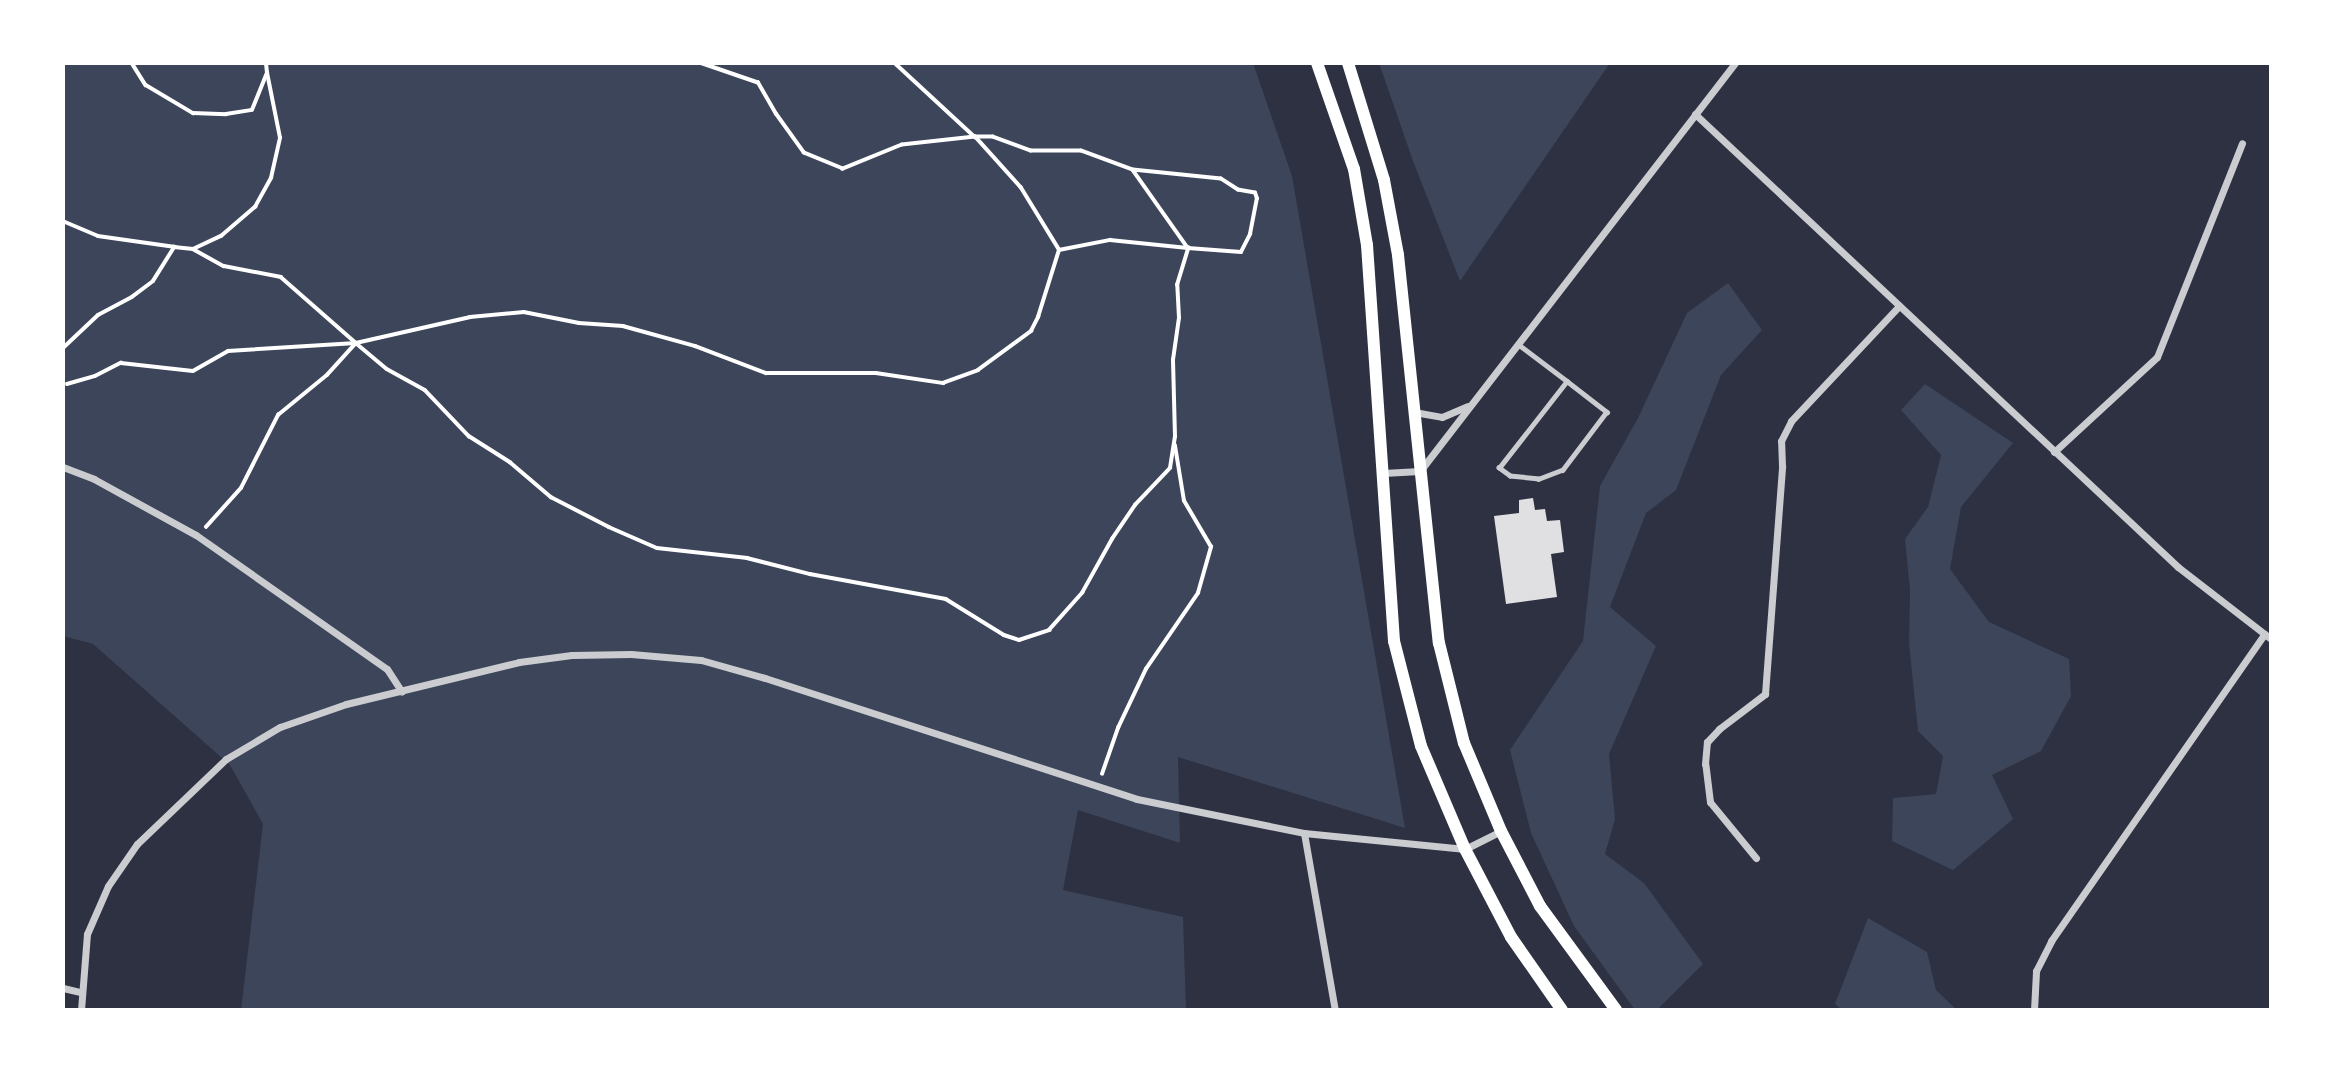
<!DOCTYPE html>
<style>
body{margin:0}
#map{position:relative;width:2334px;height:1073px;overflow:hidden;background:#2d3142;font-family:"Work Sans",sans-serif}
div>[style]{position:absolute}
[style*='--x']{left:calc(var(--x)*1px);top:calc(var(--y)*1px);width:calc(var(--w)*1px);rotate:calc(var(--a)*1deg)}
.green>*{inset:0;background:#3c4559}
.building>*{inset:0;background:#e0e0e3}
.path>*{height:3.5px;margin:-1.75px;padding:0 1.75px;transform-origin:1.75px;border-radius:1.75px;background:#fff}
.service>*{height:4.5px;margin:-2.25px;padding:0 2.25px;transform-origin:2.25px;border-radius:2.25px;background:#caccd0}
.minor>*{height:7px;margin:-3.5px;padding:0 3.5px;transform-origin:3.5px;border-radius:3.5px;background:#caccd0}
.primary>*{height:12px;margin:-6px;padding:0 6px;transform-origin:6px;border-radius:6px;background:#fff}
span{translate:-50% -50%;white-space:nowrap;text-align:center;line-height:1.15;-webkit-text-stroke:5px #fff;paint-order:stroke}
.frame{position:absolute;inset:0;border:65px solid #fff;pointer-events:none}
</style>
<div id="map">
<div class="green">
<div style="clip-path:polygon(63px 63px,1253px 63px,1292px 176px,1405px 828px,1178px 757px,1180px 843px,1078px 810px,1063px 890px,1183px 917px,1186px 1010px,241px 1010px,263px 824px,230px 765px,93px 644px,63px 636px)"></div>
<div style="clip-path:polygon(1379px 63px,1610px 63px,1460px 281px,1413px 161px)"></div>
<div style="clip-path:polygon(1728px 283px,1762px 330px,1721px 375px,1676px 490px,1646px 513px,1610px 607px,1656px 646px,1609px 754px,1615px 819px,1605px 854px,1644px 883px,1703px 964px,1657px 1010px,1635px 1010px,1574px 926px,1531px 833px,1510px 750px,1583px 641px,1600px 486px,1638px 418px,1687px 313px)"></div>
<div style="clip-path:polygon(1925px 384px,2013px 443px,1961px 507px,1950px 569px,1989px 622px,2069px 659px,2071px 696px,2041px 751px,1992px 775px,2013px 819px,1953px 870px,1892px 841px,1893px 798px,1936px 794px,1943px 756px,1918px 731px,1909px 643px,1910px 590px,1905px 539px,1928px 507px,1941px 455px,1901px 410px)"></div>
<div style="clip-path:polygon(1868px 918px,1927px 952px,1936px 990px,1957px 1010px,1842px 1010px,1835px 1004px)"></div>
</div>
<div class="building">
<div style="clip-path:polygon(1533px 498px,1535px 510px,1545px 509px,1547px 521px,1560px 520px,1564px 552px,1551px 554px,1557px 597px,1506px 604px,1494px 516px,1519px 513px,1519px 500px)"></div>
</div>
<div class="path">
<div style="--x:132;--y:63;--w:26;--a:58"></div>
<div style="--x:146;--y:85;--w:55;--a:30.8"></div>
<div style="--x:193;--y:113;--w:33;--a:2"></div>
<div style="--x:226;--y:114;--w:26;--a:-9"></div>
<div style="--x:252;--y:110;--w:40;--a:-68"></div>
<div style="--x:267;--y:73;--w:10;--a:-96"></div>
<div style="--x:895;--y:63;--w:109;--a:42.8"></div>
<div style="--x:1133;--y:170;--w:95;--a:54.8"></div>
<div style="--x:63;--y:221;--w:38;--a:23"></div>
<div style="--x:98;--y:236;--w:78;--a:8.1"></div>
<div style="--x:193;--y:249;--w:35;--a:29"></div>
<div style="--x:224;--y:266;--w:58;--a:10.9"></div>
<div style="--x:281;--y:277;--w:100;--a:41.3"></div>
<div style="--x:1059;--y:250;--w:52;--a:-11.1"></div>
<div style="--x:1110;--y:240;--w:78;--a:5.9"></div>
<div style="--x:63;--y:348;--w:48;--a:-43.3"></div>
<div style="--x:98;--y:315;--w:38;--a:-28"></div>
<div style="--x:132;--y:297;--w:26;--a:-37"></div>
<div style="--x:153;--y:281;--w:40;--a:-58"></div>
<div style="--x:174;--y:247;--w:19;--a:6"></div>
<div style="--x:193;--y:249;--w:31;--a:-25"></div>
<div style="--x:221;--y:236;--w:45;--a:-40.5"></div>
<div style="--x:255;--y:207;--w:33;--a:-61"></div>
<div style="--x:271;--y:178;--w:41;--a:-77.3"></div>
<div style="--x:280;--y:138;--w:66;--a:-101.3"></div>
<div style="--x:67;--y:384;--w:29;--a:-16"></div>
<div style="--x:95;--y:376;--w:29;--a:-27"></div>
<div style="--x:121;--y:363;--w:72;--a:6.3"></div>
<div style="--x:193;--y:371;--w:40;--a:-29.7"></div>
<div style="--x:228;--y:351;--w:128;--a:-3.6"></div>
<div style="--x:356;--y:343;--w:40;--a:40"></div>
<div style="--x:387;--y:369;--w:43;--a:28.9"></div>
<div style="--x:425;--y:390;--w:64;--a:46.3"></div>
<div style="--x:469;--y:436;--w:49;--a:32.4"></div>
<div style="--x:510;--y:462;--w:54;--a:40.5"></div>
<div style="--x:551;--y:497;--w:65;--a:27.3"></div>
<div style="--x:609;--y:527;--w:52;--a:23.6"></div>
<div style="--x:657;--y:548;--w:91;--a:6.3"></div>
<div style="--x:747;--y:558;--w:65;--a:14.3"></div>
<div style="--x:810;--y:574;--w:138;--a:10.4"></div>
<div style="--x:946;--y:599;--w:68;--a:31.8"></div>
<div style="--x:1004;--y:635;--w:16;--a:18"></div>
<div style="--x:1019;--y:640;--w:32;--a:-18"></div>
<div style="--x:1049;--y:630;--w:50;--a:-48.3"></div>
<div style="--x:1082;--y:593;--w:62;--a:-60.9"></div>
<div style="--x:1112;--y:539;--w:41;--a:-55.9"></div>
<div style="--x:1135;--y:505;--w:51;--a:-46.6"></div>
<div style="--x:1170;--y:468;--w:31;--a:-81"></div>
<div style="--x:1175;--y:437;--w:77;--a:-91.5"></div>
<div style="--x:1173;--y:360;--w:42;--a:-81.9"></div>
<div style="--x:1179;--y:318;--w:33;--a:-93"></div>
<div style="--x:1177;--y:285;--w:39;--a:-73"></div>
<div style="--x:1188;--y:248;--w:53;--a:4.3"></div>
<div style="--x:1241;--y:252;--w:20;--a:-63"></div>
<div style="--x:1250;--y:234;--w:36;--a:-79"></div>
<div style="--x:1257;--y:199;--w:6;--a:-108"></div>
<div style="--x:1255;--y:193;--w:17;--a:-170"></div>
<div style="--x:1238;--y:190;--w:20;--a:-147"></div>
<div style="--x:1221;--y:179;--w:88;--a:-174.2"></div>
<div style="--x:1133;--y:170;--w:55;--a:-159.9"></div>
<div style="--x:1081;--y:151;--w:50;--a:180"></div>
<div style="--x:1031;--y:151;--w:40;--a:-159.8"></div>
<div style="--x:993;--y:137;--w:18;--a:180"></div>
<div style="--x:206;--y:527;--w:52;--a:-48.1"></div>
<div style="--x:241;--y:488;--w:82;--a:-63.1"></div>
<div style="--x:278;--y:415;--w:63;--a:-39.2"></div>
<div style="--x:327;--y:375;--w:43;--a:-47.8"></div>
<div style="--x:356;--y:343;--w:117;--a:-12.8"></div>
<div style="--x:470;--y:317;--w:54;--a:-5.3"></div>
<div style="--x:524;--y:312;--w:56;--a:11.3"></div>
<div style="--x:579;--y:323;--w:44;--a:3.9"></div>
<div style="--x:623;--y:326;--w:75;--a:15.5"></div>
<div style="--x:695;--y:346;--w:76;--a:20.8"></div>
<div style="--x:766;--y:373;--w:110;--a:0"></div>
<div style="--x:876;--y:373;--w:68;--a:8.5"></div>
<div style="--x:943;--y:383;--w:37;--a:-20"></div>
<div style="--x:978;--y:370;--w:66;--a:-36.3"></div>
<div style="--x:1031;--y:331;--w:16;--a:-63"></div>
<div style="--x:1038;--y:317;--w:70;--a:-72.6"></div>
<div style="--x:1059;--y:250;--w:73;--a:-121.5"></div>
<div style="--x:1021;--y:188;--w:69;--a:-132"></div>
<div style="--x:975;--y:137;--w:73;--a:173.7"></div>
<div style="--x:902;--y:145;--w:64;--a:157.9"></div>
<div style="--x:843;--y:169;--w:42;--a:-157.7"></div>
<div style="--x:804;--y:153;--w:48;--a:-125.7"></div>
<div style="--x:776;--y:114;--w:36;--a:-120"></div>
<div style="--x:758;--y:83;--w:61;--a:-161"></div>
<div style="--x:1102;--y:774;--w:49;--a:-70.8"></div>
<div style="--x:1118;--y:728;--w:65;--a:-64.6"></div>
<div style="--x:1146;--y:669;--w:92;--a:-55.6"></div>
<div style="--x:1198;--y:593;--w:48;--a:-74.2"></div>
<div style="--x:1211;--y:547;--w:53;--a:-120.4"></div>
<div style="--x:1184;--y:501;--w:56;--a:-99.3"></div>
</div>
<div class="service">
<div style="--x:1518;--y:344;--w:61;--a:37.1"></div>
<div style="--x:1567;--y:381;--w:51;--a:37.8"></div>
<div style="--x:1607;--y:412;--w:73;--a:127.2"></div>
<div style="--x:1563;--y:470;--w:26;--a:159"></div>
<div style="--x:1539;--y:479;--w:29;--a:-174"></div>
<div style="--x:1510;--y:476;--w:14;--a:-144"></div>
<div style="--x:1499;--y:468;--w:110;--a:-52"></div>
</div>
<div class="minor">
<div style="--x:1695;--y:114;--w:662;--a:43.16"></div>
<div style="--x:2178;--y:567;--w:118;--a:37.7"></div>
<div style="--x:1414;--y:412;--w:28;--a:10"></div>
<div style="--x:1442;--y:417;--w:28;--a:-23"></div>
<div style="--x:2054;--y:452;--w:140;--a:-42.7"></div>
<div style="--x:2157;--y:357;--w:230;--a:-68.3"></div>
<div style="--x:63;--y:467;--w:33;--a:21"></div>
<div style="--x:94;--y:479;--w:116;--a:28.8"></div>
<div style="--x:196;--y:535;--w:233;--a:35.1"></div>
<div style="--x:387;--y:669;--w:27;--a:57"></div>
<div style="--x:1383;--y:473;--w:37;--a:-3"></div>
<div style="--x:1420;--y:471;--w:515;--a:-52.33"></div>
<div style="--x:1304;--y:833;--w:180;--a:80.1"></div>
<div style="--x:1756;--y:858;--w:72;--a:-129.4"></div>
<div style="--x:1710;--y:802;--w:38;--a:-97"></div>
<div style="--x:1705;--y:764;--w:22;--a:-85"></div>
<div style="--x:1707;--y:742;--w:18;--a:-47"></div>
<div style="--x:1719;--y:729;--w:58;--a:-37.3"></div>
<div style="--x:1765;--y:694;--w:229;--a:-85.7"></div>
<div style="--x:1782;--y:466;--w:25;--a:-92"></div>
<div style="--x:1781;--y:441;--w:22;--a:-63"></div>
<div style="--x:1791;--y:421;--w:158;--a:-46.8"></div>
<div style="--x:63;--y:988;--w:18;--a:13"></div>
<div style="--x:81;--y:1010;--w:76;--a:-85.5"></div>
<div style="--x:87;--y:934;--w:52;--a:-66.4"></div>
<div style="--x:108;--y:886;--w:51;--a:-55.4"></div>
<div style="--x:137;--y:844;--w:123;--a:-43.7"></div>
<div style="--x:226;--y:759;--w:63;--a:-30.7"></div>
<div style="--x:280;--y:727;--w:70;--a:-19.2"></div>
<div style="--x:346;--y:704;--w:178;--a:-13.6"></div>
<div style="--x:519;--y:662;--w:53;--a:-7.5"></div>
<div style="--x:572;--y:655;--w:59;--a:-1"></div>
<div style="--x:631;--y:654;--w:70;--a:4.9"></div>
<div style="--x:701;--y:660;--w:66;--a:15.7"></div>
<div style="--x:765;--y:678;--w:391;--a:18"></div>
<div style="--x:1137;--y:799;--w:170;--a:11.5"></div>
<div style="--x:1304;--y:833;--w:162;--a:5.7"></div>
<div style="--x:1465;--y:849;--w:40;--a:-26.6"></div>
<div style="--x:2034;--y:1010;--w:39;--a:-87"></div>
<div style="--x:2036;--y:971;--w:34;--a:-63"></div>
<div style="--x:2051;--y:941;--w:374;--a:-55.2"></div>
</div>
<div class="primary">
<div style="--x:1317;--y:63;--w:112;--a:70.8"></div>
<div style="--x:1354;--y:169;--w:77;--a:80.3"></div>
<div style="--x:1367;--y:245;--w:397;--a:86.1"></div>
<div style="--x:1394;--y:641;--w:108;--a:75.6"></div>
<div style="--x:1421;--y:746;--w:112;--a:66.9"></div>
<div style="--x:1465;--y:849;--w:99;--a:62.4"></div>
<div style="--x:1511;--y:937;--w:89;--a:55.1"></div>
<div style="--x:1348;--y:63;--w:122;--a:72.9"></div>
<div style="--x:1384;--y:180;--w:76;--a:79.4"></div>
<div style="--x:1398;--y:255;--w:390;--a:84"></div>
<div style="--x:1439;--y:643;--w:103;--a:76"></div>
<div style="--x:1464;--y:743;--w:95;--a:67.2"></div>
<div style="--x:1501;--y:831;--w:85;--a:62.5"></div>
<div style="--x:1540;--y:906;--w:129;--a:53.8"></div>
</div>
<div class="frame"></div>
</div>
